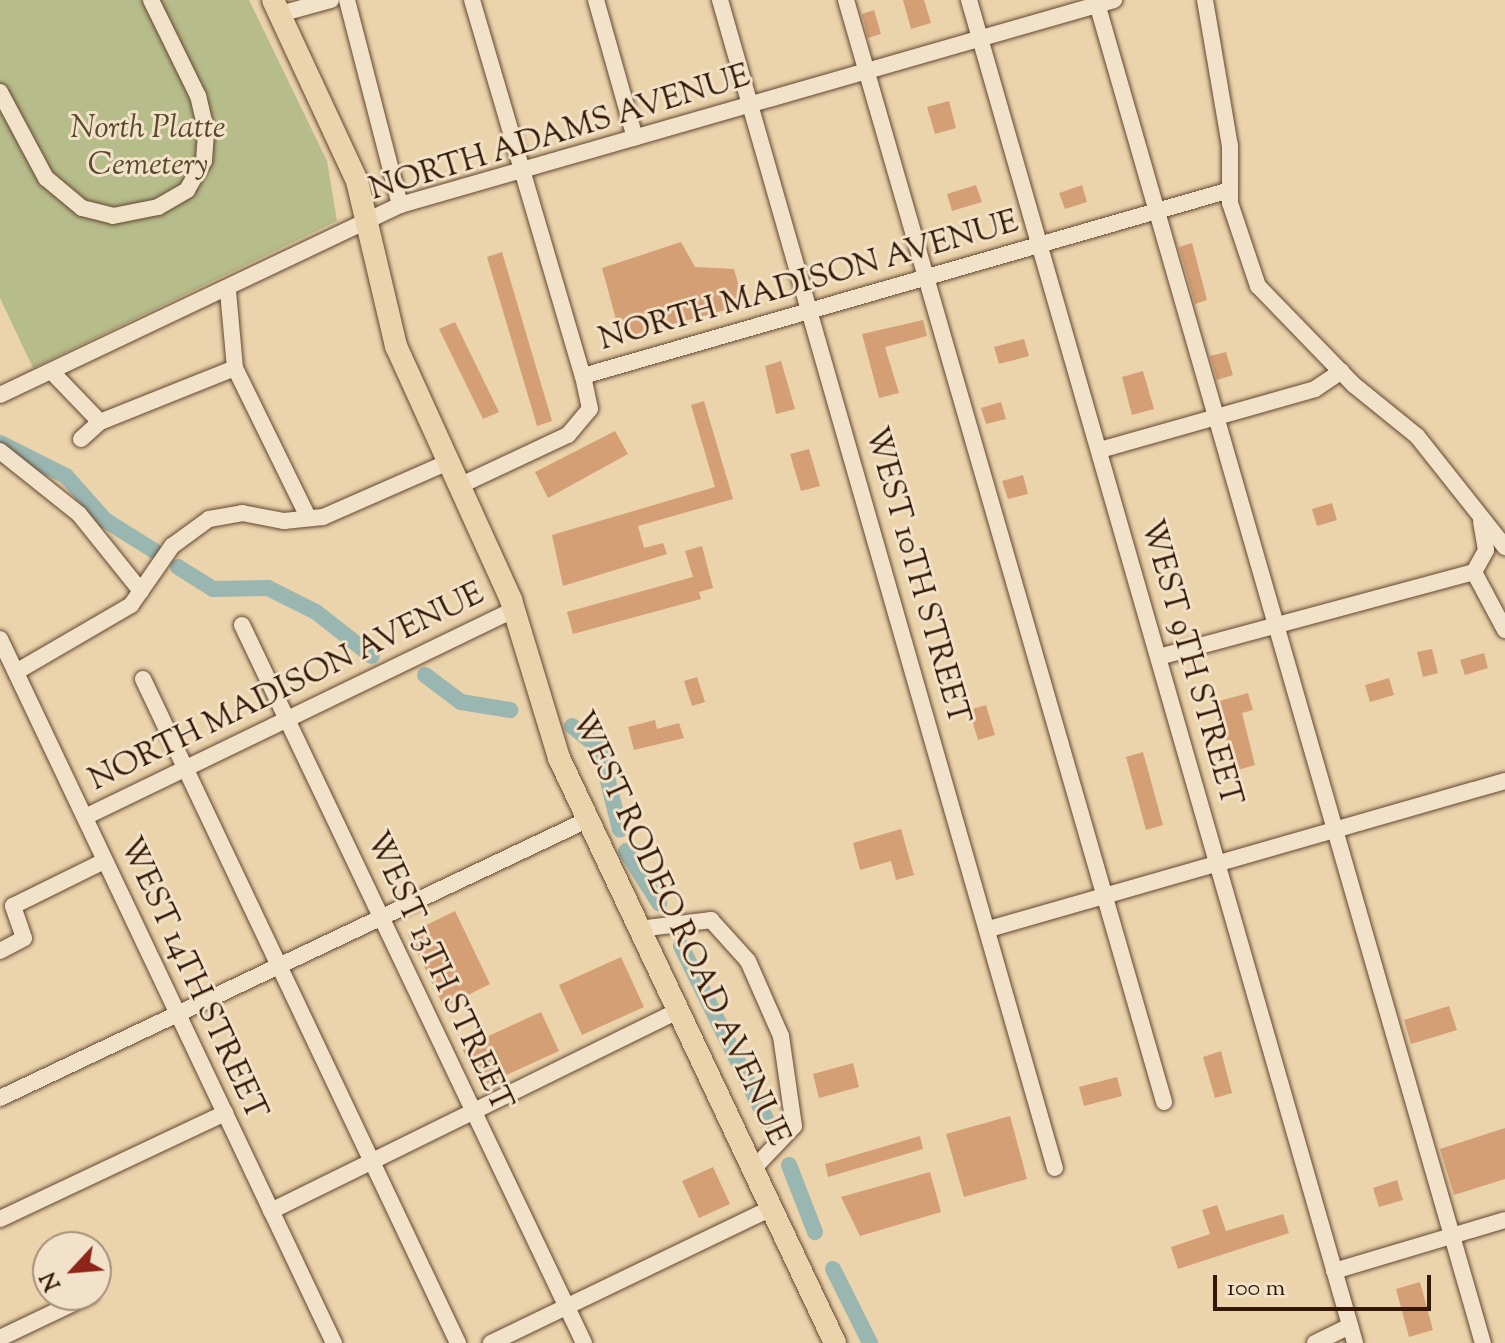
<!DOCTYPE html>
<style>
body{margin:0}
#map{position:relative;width:1505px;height:1343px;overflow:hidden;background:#ebd3ac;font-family:"Sorts Mill Goudy",serif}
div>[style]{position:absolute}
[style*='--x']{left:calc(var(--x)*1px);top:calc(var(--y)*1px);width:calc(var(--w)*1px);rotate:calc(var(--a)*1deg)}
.green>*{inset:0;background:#b6bc8a}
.canal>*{height:16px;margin:-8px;padding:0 8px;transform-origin:8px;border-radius:8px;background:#9ab6b1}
.building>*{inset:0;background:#d59f75}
.roads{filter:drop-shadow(0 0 2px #62472f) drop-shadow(0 0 2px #62472f)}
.minor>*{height:16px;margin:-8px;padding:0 8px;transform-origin:8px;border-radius:8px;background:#f2e2c9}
.major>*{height:22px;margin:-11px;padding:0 11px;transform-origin:11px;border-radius:11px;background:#ebd3ac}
span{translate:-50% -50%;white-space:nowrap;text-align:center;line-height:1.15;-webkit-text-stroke:6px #f2e2c9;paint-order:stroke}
.park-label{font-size:32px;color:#5b492d;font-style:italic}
.street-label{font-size:32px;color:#341805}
.north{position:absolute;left:32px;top:1231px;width:80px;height:80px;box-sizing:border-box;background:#f2e2c9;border:2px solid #a6917b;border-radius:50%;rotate:244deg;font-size:22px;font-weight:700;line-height:32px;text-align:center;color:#341805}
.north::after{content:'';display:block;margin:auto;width:28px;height:36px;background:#8f2418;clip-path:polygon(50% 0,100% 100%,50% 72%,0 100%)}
.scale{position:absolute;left:1213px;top:1275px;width:218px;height:36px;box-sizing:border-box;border:4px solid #341805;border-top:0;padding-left:10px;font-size:24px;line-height:28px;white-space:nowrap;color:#341805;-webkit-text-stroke:6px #f2e2c9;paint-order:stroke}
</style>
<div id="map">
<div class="green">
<div style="clip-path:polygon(0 0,249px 0,327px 161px,337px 221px,33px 368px,0 298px)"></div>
</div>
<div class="canal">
<div style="--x:0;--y:443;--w:74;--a:26.6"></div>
<div style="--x:66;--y:476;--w:59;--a:48.4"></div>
<div style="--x:105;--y:520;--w:57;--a:32"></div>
<div style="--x:178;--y:567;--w:41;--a:32.2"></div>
<div style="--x:213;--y:589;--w:55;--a:-1"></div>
<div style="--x:268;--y:588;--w:54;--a:26.6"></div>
<div style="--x:316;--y:612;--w:71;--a:38.2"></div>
<div style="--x:425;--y:675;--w:45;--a:36.9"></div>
<div style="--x:461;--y:702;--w:50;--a:9.3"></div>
<div style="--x:572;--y:726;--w:36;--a:39"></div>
<div style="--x:600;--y:749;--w:83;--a:76.1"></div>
<div style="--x:626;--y:851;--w:62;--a:57.6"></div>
<div style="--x:681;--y:946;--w:195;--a:63.8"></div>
<div style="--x:789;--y:1165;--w:72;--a:68.8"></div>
<div style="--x:833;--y:1269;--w:83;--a:63.4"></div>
</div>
<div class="building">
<div style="clip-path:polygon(903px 0,924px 0,931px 23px,911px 29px)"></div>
<div style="clip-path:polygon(874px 10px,881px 34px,868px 38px,862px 14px)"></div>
<div style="clip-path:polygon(949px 101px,956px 128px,935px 134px,927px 107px)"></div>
<div style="clip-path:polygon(976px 185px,982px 202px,952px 211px,947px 194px)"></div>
<div style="clip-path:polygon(1082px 185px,1087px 202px,1065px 209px,1059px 193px)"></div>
<div style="clip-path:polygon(681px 242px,695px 267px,734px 269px,744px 305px,621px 338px,602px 268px)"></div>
<div style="clip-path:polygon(1192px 243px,1207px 300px,1195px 304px,1179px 247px)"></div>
<div style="clip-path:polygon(502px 252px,552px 421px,537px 426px,487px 257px)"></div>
<div style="clip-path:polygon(923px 320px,927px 336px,885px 347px,899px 393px,879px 398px,862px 334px)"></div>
<div style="clip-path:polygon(455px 322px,499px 412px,483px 419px,439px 329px)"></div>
<div style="clip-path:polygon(1024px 339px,1029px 356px,999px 364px,994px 347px)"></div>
<div style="clip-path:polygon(1226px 352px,1233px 375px,1217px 380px,1210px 356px)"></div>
<div style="clip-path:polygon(781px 361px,795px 409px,776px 414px,765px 366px)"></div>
<div style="clip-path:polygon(1143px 371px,1154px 409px,1132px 415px,1122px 377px)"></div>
<div style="clip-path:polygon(704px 401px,733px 499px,638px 526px,644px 548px,663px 543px,667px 554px,563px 586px,552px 535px,715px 487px,691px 405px)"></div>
<div style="clip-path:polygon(1001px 402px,1006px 419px,986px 424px,981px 408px)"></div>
<div style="clip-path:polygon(615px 431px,628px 454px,548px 498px,535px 472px)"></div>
<div style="clip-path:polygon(809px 449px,820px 486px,801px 491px,790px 454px)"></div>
<div style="clip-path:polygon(1023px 475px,1028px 494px,1008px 499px,1002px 481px)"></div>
<div style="clip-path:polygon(1332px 503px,1337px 520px,1317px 526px,1312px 509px)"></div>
<div style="clip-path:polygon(702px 546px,713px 588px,699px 592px,701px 599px,573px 634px,567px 612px,693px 577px,685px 551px)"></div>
<div style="clip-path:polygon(1432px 649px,1438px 673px,1423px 677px,1417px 652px)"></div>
<div style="clip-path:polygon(1484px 653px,1488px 668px,1465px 675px,1460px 660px)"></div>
<div style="clip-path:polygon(697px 677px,705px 702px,692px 706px,684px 681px)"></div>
<div style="clip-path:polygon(1389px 678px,1394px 695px,1370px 702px,1365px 685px)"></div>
<div style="clip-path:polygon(1248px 693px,1253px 710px,1242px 713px,1255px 765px,1234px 771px,1216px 702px)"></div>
<div style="clip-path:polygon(986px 705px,995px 735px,978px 740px,969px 710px)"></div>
<div style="clip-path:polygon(655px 720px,657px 729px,679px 723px,684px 738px,634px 750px,628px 727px)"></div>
<div style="clip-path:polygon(1143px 752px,1163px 825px,1146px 830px,1126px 757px)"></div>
<div style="clip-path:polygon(901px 829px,914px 875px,896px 880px,891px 861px,860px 870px,853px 843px)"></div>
<div style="clip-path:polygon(455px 911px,490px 984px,444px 1007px,408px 934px)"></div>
<div style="clip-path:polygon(621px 957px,644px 1007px,582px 1035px,559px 985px)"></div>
<div style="clip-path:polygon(1449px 1006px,1457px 1030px,1411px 1044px,1404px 1020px)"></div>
<div style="clip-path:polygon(541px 1012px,559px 1051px,480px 1087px,462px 1048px)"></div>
<div style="clip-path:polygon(1221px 1051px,1232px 1093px,1215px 1098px,1203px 1057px)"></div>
<div style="clip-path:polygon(853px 1063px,859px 1087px,819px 1098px,813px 1074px)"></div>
<div style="clip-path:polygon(1117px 1077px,1122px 1096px,1084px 1106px,1079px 1087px)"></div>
<div style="clip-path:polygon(1010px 1116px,1027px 1179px,964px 1197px,946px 1134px)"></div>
<div style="clip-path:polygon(1505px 1128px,1505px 1179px,1454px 1195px,1440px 1149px)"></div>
<div style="clip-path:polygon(920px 1136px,923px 1149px,828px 1177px,825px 1164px)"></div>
<div style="clip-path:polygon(713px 1167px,730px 1204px,699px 1218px,682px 1181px)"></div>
<div style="clip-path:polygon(930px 1172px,941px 1212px,860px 1236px,841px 1197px)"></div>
<div style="clip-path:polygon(1397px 1180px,1403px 1200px,1379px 1207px,1373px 1188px)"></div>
<div style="clip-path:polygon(1217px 1205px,1226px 1231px,1283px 1214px,1289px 1233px,1178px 1269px,1171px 1247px,1210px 1234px,1202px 1210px)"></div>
<div style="clip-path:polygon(1420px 1282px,1433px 1330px,1409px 1337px,1396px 1289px)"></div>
</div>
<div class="roads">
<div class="minor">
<div style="--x:347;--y:0;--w:212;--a:75.5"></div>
<div style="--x:472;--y:0;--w:392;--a:73.6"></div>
<div style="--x:596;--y:0;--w:143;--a:74.2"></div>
<div style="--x:720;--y:0;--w:1215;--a:74"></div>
<div style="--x:846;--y:0;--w:1147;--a:73.9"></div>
<div style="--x:969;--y:0;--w:1397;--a:73.96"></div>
<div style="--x:1096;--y:0;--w:1398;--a:73.93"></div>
<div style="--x:1205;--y:0;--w:148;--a:80.3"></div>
<div style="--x:1230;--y:146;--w:57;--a:90"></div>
<div style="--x:1230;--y:203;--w:88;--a:71.4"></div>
<div style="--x:1258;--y:286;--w:138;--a:45.9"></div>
<div style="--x:1354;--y:385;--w:81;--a:39"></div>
<div style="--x:1417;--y:436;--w:142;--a:51.6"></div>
<div style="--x:280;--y:14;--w:53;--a:-15.4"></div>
<div style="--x:0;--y:92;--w:98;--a:61.9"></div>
<div style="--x:46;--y:178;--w:47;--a:39.8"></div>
<div style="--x:82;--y:208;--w:32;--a:14"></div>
<div style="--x:113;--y:216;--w:46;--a:-11.3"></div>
<div style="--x:158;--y:207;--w:34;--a:-30"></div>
<div style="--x:187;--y:190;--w:34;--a:-60"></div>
<div style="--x:204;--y:161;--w:31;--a:-86"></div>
<div style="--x:206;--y:130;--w:35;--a:-103"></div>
<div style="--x:198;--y:96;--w:107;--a:-116.1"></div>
<div style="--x:228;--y:291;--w:77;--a:84.8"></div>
<div style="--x:235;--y:368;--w:164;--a:63.9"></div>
<div style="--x:52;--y:372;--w:69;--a:46.2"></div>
<div style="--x:0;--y:395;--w:443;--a:-25.4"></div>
<div style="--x:400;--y:205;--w:743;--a:-16.02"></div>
<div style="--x:81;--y:439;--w:25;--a:-42"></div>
<div style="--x:100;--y:422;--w:145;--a:-21.8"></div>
<div style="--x:1100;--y:450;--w:223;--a:-15.8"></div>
<div style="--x:1315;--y:389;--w:32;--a:-34"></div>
<div style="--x:0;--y:451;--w:101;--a:38.6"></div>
<div style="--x:79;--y:514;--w:99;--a:51.2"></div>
<div style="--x:459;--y:486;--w:120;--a:-25.1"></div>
<div style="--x:568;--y:435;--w:34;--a:-50"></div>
<div style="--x:590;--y:409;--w:34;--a:-102"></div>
<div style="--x:583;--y:376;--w:673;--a:-16.04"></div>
<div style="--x:1474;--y:572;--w:66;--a:61.9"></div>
<div style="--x:1474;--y:572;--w:25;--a:-61"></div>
<div style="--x:1486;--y:550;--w:28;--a:-100"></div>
<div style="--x:242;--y:625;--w:795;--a:64.53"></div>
<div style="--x:0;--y:639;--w:779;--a:64.62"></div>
<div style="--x:1159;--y:657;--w:326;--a:-15.1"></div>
<div style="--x:16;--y:672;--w:133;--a:-30.2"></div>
<div style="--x:131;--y:605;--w:72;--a:-55.2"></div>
<div style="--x:172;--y:546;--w:46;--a:-36.1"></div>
<div style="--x:209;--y:519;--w:34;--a:-10"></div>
<div style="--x:242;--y:513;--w:43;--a:10.8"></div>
<div style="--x:284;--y:521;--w:39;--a:-6"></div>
<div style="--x:323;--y:517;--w:137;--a:-23.7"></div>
<div style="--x:143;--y:679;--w:735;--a:64.62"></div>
<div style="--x:85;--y:817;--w:475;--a:-25.8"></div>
<div style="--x:639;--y:929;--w:73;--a:-7.1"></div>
<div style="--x:711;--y:920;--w:55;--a:47.9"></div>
<div style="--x:748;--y:961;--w:82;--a:66.3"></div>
<div style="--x:781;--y:1036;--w:91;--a:81.8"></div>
<div style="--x:794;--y:1126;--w:59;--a:133.6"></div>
<div style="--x:989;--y:929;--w:537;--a:-16"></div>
<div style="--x:0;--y:951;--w:27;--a:-28"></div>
<div style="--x:24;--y:938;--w:34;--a:-109"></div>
<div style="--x:13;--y:906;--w:102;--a:-26.3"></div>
<div style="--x:0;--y:1098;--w:650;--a:-25.34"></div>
<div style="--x:271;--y:1211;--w:453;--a:-26.2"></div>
<div style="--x:0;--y:1219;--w:249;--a:-25.2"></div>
<div style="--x:1334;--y:1271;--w:178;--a:-16.6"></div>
<div style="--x:0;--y:1338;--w:100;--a:-25.5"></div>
<div style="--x:491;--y:1343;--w:312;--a:-25.7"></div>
<div style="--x:1315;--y:1343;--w:39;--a:-26"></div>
</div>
<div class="major">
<div style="--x:273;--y:0;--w:200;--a:65.1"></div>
<div style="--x:357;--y:181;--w:170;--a:76.7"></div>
<div style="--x:396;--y:346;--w:279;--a:65.6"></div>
<div style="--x:511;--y:600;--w:165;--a:73.1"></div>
<div style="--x:559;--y:758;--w:647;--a:64.74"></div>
</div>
</div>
<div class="park-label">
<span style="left:148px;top:148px">North Platte<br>Cemetery</span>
</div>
<div class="street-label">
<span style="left:560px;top:134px;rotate:-17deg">NORTH ADAMS AVENUE</span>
<span style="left:809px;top:282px;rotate:-16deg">NORTH MADISON AVENUE</span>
<span style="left:916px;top:576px;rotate:74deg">WEST 10TH STREET</span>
<span style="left:1190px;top:663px;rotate:74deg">WEST 9TH STREET</span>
<span style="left:287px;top:688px;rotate:-26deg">NORTH MADISON AVENUE</span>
<span style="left:679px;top:929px;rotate:65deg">WEST RODEO ROAD AVENUE</span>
<span style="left:438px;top:972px;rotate:65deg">WEST 13TH STREET</span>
<span style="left:192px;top:979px;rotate:65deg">WEST 14TH STREET</span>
</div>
<div class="north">N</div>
<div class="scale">100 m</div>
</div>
